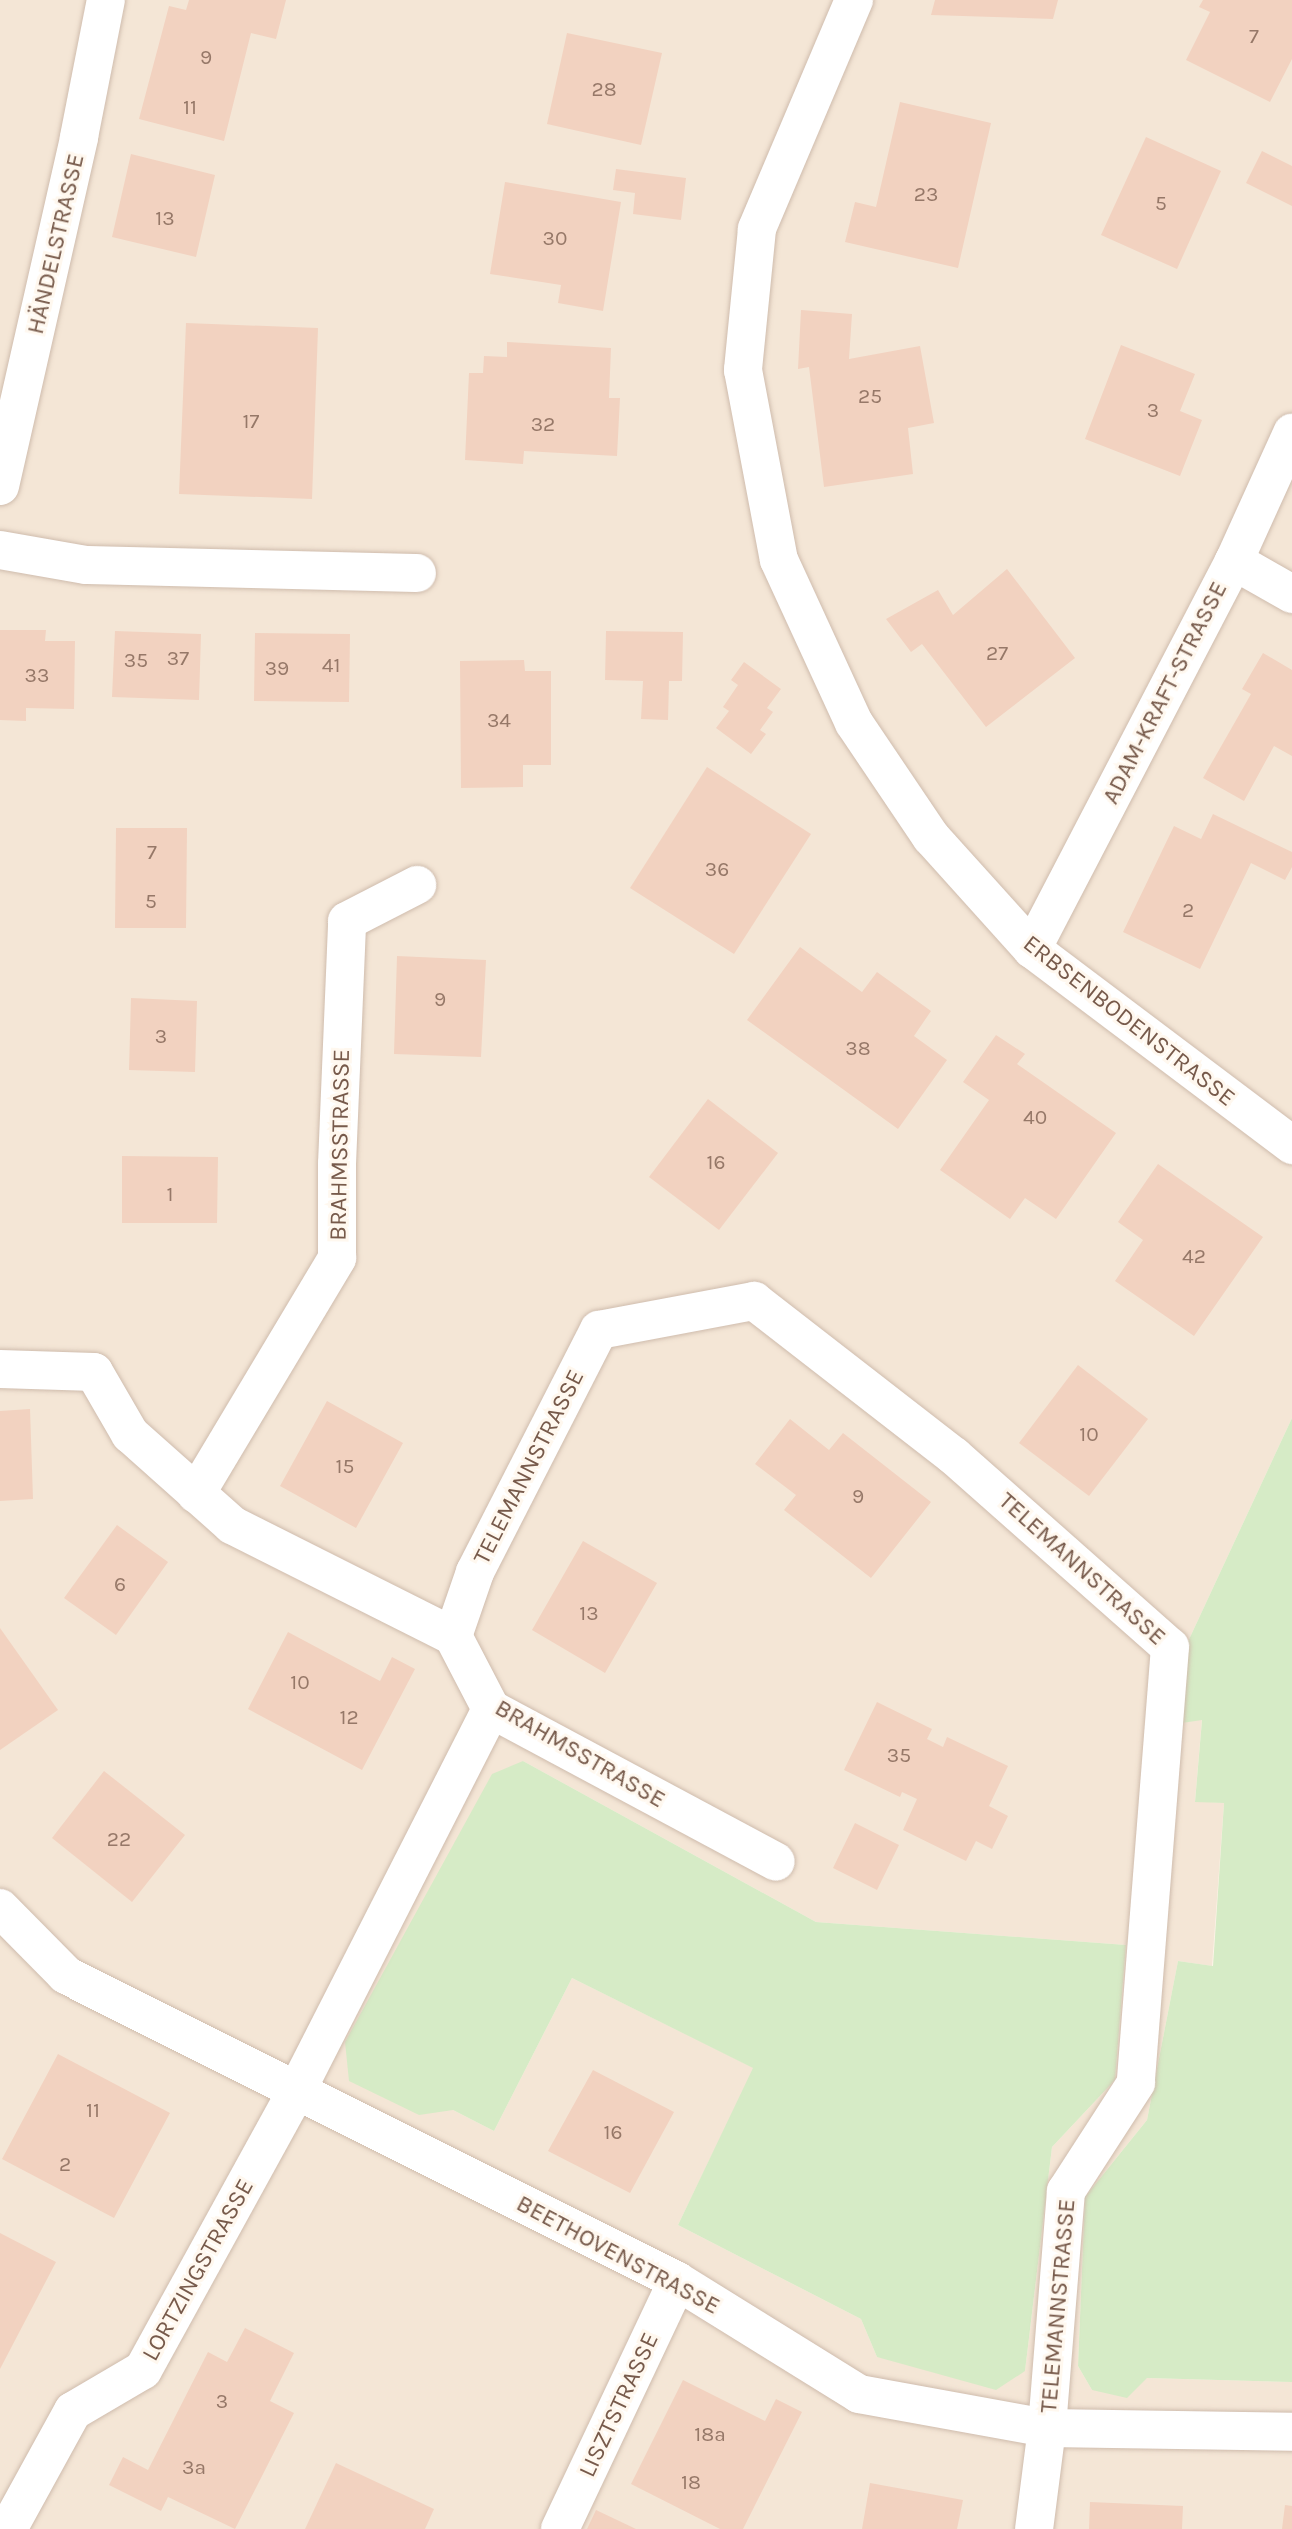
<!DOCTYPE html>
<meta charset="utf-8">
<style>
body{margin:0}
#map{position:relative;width:1292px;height:2529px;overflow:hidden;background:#fdf4e8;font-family:Karla,sans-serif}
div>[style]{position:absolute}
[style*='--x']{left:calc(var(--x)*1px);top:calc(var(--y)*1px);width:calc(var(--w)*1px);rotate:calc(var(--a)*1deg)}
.residential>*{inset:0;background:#f4e6d6}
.green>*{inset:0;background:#d6ebc6}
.building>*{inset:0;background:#f2d2c0}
.roads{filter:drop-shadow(0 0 2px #cfbcad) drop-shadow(0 0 2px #cfbcad)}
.street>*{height:38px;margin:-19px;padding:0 19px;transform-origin:19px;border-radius:19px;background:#fff}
span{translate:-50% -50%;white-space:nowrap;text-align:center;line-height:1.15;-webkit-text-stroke:6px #fff8ef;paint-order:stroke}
.number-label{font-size:21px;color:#967868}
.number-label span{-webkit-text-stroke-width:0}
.street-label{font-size:24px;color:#775a4b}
</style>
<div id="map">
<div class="residential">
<div style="clip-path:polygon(evenodd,0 0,1292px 0,1292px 1418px,1185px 1648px,1182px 1723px,1202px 1719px,1195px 1801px,1224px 1803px,1212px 1966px,1178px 1961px,1147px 2120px,1085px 2197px,1078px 2366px,1092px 2390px,1147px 2378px,1292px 2382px,1292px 2529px,0 2529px,0 0,523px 1761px,816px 1922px,1126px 1945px,1115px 2080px,1052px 2147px,1025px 2371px,877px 2357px,861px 2319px,678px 2225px,754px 2068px,572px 1978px,494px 2131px,453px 2110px,523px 1761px)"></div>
</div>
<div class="green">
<div style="clip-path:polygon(1292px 1418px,1292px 2382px,1147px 2378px,1127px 2398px,1092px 2390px,1078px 2366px,1085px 2197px,1147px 2120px,1178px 1961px,1213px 1966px,1224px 1803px,1195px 1802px,1202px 1720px,1182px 1723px,1185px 1648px)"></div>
<div style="clip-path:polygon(523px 1761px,816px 1922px,1126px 1945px,1115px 2080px,1052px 2147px,1025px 2371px,996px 2390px,877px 2357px,861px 2319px,678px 2225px,753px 2068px,572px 1978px,494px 2131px,453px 2110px,419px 2115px,349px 2081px,345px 2042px,492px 1774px)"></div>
</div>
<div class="building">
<div style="clip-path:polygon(189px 0,286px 0,276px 39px,251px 33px,224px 141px,139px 119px,169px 6px,186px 10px)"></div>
<div style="clip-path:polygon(935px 0,1058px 0,1053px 19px,931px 15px)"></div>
<div style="clip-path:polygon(1203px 0,1292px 0,1292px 59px,1270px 102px,1186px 60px,1210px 12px,1199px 7px)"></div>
<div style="clip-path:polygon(567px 33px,662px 53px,641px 145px,547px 124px)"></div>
<div style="clip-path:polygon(900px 102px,991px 123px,958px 268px,845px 242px,855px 202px,876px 207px)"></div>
<div style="clip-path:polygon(1146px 137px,1221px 171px,1177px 269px,1101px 235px)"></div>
<div style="clip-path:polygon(1262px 151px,1292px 166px,1292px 206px,1246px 183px)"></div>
<div style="clip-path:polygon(131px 154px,215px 175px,196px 257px,112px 237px)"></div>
<div style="clip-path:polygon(616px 169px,686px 178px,681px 220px,633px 214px,635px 193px,613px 190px)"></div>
<div style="clip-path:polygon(505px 182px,621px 202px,603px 311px,558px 303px,561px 285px,490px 274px)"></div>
<div style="clip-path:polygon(801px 310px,852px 314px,849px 359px,920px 346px,934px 423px,908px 428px,913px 474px,824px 487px,809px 367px,798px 369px)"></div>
<div style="clip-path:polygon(186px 323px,318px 328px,312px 499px,179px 494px)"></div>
<div style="clip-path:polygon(507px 342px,611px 348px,609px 398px,620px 398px,617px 456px,524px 451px,523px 464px,465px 460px,469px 373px,483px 373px,484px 356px,507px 357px)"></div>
<div style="clip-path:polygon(1121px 345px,1195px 374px,1180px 411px,1202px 420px,1180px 476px,1085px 439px)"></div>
<div style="clip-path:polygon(1007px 569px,1075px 658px,986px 727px,922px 644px,911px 652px,886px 619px,938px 590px,953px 615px)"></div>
<div style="clip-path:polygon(0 630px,46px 630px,45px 641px,75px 641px,74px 709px,26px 708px,26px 721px,0 720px)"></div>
<div style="clip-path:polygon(115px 631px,201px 634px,199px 700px,112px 697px)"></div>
<div style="clip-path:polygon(606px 631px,683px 632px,682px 681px,669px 681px,668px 720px,641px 719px,643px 681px,605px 680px)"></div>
<div style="clip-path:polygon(255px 633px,350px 634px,349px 702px,254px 701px)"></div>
<div style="clip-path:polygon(1263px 653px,1292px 670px,1292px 756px,1274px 746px,1244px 801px,1203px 778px,1251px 694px,1242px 689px)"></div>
<div style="clip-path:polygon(524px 660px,525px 671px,551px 671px,551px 765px,523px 765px,523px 787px,461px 788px,460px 661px)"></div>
<div style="clip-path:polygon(744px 662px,781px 689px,767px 708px,773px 712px,760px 730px,766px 734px,751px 754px,716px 728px,729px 711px,723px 707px,738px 685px,731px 680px)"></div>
<div style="clip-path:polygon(707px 767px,811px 834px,734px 954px,630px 888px)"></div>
<div style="clip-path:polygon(1213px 814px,1292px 852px,1292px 867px,1285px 880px,1251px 863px,1200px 969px,1123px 932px,1174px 826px,1201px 839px)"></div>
<div style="clip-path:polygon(116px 828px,187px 828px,186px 928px,115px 928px)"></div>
<div style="clip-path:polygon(800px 947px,862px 992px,877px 972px,931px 1011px,914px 1036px,947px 1060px,898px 1129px,747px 1020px)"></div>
<div style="clip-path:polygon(397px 956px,486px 960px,481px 1057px,394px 1054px)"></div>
<div style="clip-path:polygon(131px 998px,197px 1001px,195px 1072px,129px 1070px)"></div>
<div style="clip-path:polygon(996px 1035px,1025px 1054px,1017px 1064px,1116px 1133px,1056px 1219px,1025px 1198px,1010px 1219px,940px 1170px,989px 1100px,963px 1082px)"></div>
<div style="clip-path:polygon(708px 1099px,778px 1153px,719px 1230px,649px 1177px)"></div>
<div style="clip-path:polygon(122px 1156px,218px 1157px,217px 1223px,122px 1223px)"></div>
<div style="clip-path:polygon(1158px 1164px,1263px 1237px,1194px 1336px,1115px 1281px,1143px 1240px,1118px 1222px)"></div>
<div style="clip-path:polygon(1078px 1365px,1148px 1419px,1089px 1496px,1019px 1443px)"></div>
<div style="clip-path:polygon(327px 1401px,403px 1443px,356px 1528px,280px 1486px)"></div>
<div style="clip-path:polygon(30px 1409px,33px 1499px,0 1501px,0 1411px)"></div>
<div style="clip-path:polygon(790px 1419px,829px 1450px,843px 1433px,931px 1502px,871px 1578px,784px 1510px,796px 1495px,755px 1464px)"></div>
<div style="clip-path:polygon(117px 1525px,168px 1562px,116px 1635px,64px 1598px)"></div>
<div style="clip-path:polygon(583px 1541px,657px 1583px,605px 1673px,532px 1630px)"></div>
<div style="clip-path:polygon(0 1628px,58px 1710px,0 1750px)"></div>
<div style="clip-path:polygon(288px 1632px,380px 1681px,392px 1657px,415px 1669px,362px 1770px,248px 1709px)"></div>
<div style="clip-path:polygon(877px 1702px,932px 1729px,927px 1739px,943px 1747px,947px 1737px,1008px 1766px,989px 1806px,1008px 1816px,992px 1849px,976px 1841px,966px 1861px,903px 1830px,917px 1799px,902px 1792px,900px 1797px,844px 1770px)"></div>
<div style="clip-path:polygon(104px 1771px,185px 1835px,132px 1902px,52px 1838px)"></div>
<div style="clip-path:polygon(855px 1823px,899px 1845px,877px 1890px,833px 1868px)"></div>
<div style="clip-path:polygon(58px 2054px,170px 2113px,114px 2218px,2px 2159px)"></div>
<div style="clip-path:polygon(593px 2070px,674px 2112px,630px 2193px,548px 2151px)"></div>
<div style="clip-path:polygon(0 2233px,56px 2262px,0 2369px)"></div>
<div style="clip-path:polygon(245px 2328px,294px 2353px,270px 2401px,294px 2413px,235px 2529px,168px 2497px,161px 2511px,109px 2485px,123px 2457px,148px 2470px,208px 2352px,227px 2362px)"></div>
<div style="clip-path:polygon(683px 2380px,765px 2421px,776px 2399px,802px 2412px,743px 2529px,720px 2529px,631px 2484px)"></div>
<div style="clip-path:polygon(336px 2463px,434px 2509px,425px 2529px,305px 2529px)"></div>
<div style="clip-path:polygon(870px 2483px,963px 2500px,957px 2529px,862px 2529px)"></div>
<div style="clip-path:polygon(1090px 2502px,1183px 2506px,1182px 2529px,1089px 2529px)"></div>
<div style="clip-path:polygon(1285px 2505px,1292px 2506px,1292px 2529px,1282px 2529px)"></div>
<div style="clip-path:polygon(596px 2510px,636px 2529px,587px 2529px)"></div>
</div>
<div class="roads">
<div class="street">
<div style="--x:854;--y:0;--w:249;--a:113"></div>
<div style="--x:757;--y:229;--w:142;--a:95.7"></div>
<div style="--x:743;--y:370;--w:193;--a:79.3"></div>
<div style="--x:779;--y:560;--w:179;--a:65.3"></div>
<div style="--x:854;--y:723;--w:138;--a:56"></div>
<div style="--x:931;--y:837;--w:151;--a:48"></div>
<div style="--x:1032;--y:949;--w:326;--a:37"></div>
<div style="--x:0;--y:486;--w:358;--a:-77.2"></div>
<div style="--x:79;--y:137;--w:140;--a:-78.9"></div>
<div style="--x:0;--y:550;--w:87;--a:9.9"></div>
<div style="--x:86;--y:565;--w:331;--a:1.4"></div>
<div style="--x:1234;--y:561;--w:67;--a:29.6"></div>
<div style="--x:1032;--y:949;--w:437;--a:-62.5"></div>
<div style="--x:1234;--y:561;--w:141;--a:-65.6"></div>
<div style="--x:0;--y:1369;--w:94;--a:1.8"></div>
<div style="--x:94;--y:1372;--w:72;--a:59.9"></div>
<div style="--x:130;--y:1434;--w:137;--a:41.7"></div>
<div style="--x:232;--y:1525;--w:247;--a:26.7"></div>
<div style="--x:453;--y:1636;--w:82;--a:62.5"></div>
<div style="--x:491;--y:1709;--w:323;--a:28.2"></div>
<div style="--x:196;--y:1494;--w:275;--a:-59.1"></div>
<div style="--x:337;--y:1258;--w:94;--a:-90"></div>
<div style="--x:337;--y:1164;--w:243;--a:-87.6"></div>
<div style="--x:347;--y:921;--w:79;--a:-27.2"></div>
<div style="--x:453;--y:1636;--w:68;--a:-71"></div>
<div style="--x:475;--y:1572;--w:272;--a:-62.9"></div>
<div style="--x:599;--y:1330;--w:158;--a:-10.6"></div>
<div style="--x:754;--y:1301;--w:253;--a:37.8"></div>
<div style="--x:954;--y:1456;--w:288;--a:41.5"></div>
<div style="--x:1170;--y:1647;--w:437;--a:94.5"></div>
<div style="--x:1136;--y:2083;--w:129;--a:122.9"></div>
<div style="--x:1066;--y:2191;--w:238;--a:94.6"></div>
<div style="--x:1047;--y:2428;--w:102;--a:97.3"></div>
<div style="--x:0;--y:1908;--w:94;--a:45.4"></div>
<div style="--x:66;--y:1975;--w:683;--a:26.6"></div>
<div style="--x:677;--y:2281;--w:214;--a:31.8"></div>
<div style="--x:859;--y:2394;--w:191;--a:10.3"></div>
<div style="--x:1047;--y:2428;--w:245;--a:0.9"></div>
<div style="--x:8;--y:2529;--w:135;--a:-61.2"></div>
<div style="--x:73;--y:2411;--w:81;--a:-30.4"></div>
<div style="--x:143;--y:2370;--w:317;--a:-61.2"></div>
<div style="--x:296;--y:2092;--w:430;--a:-63"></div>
<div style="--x:560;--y:2529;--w:274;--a:-64.7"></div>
</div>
</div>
<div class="number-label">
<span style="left:1254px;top:36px">7</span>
<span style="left:206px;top:57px">9</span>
<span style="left:604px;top:89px">28</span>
<span style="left:190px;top:107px">11</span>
<span style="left:926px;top:194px">23</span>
<span style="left:1161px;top:203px">5</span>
<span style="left:165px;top:218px">13</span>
<span style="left:555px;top:238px">30</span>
<span style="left:870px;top:396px">25</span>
<span style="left:1153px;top:410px">3</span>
<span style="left:251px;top:421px">17</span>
<span style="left:543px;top:424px">32</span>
<span style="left:997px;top:653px">27</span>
<span style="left:178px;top:658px">37</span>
<span style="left:136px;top:660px">35</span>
<span style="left:331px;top:665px">41</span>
<span style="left:277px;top:668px">39</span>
<span style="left:37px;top:675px">33</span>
<span style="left:499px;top:720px">34</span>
<span style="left:152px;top:852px">7</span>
<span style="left:717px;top:869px">36</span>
<span style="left:151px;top:901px">5</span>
<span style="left:1188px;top:910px">2</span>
<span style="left:440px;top:999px">9</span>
<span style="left:161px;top:1036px">3</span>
<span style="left:858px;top:1048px">38</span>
<span style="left:1035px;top:1117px">40</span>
<span style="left:716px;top:1162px">16</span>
<span style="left:170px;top:1194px">1</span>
<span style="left:1194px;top:1256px">42</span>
<span style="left:1089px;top:1434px">10</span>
<span style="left:345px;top:1466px">15</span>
<span style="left:858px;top:1496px">9</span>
<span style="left:120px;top:1584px">6</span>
<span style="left:589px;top:1613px">13</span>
<span style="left:300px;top:1682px">10</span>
<span style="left:349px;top:1717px">12</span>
<span style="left:899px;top:1755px">35</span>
<span style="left:119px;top:1839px">22</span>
<span style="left:93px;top:2110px">11</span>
<span style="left:613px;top:2132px">16</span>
<span style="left:65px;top:2164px">2</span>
<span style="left:222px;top:2401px">3</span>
<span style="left:710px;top:2434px">18a</span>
<span style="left:194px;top:2467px">3a</span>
<span style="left:691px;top:2482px">18</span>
</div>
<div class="street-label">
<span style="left:56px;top:244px;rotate:-77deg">HÄNDELSTRASSE</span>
<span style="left:1165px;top:693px;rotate:-63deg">ADAM-KRAFT-STRASSE</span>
<span style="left:1129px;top:1021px;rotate:38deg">ERBSENBODENSTRASSE</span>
<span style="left:340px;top:1145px;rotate:-89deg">BRAHMSSTRASSE</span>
<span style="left:529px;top:1467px;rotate:-63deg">TELEMANNSTRASSE</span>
<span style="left:1082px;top:1569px;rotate:42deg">TELEMANNSTRASSE</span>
<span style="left:580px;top:1754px;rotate:30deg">BRAHMSSTRASSE</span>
<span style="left:618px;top:2255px;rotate:28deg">BEETHOVENSTRASSE</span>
<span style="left:198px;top:2270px;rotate:-61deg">LORTZINGSTRASSE</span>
<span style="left:1058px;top:2306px;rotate:-85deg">TELEMANNSTRASSE</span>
<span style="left:619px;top:2405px;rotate:-65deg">LISZTSTRASSE</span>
</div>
</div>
